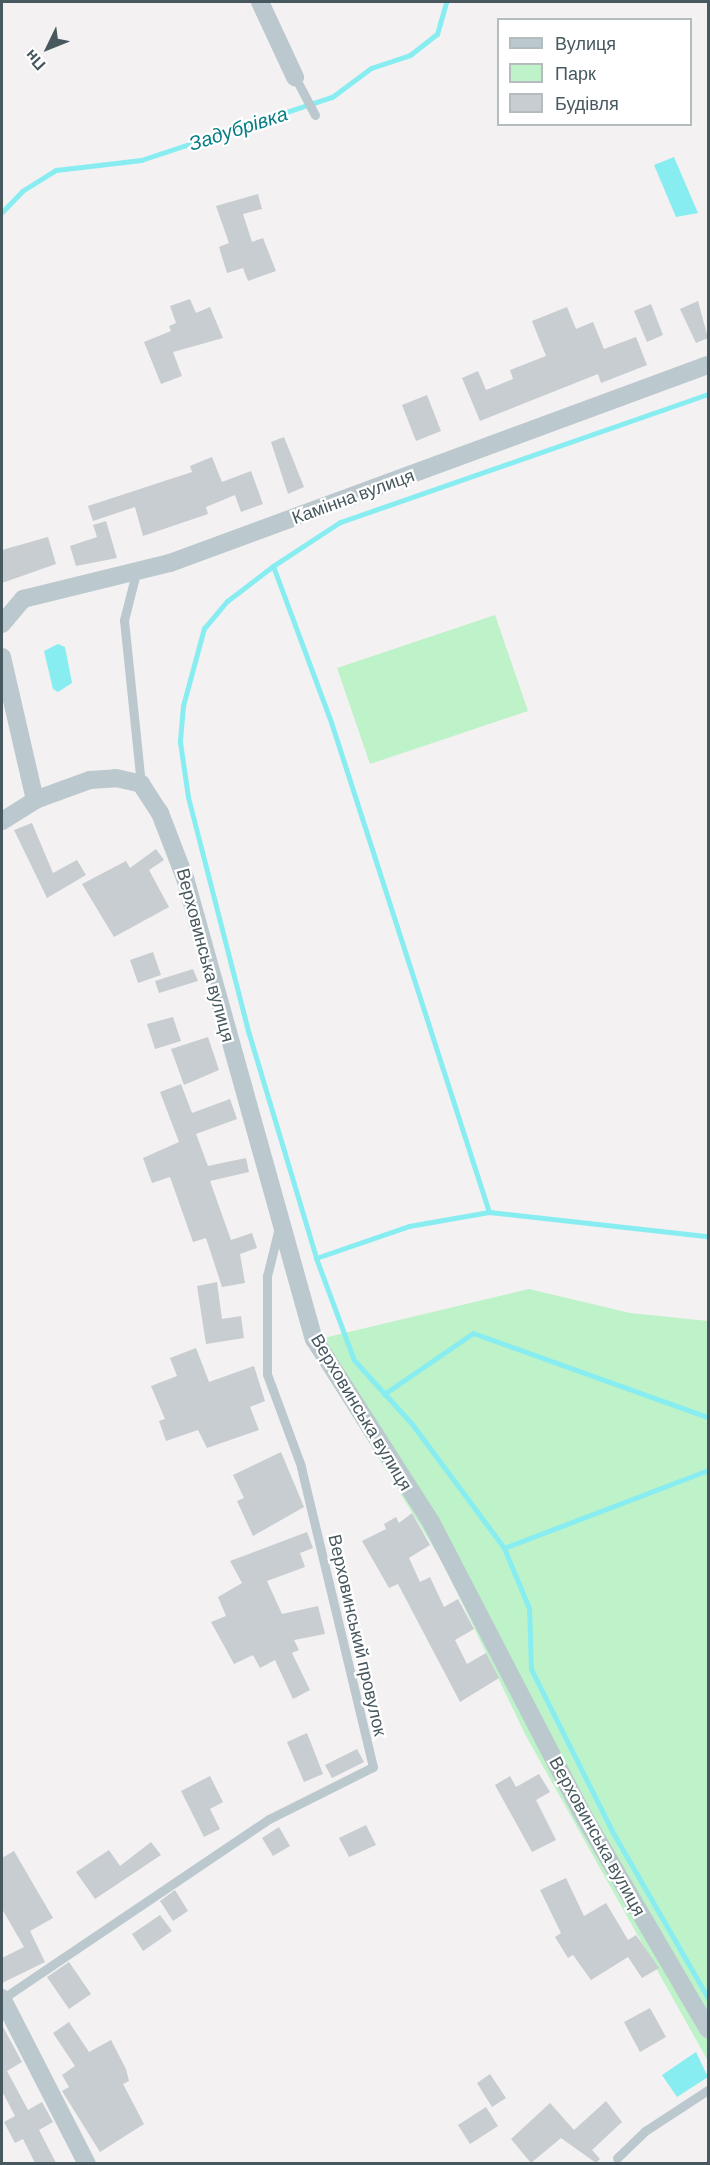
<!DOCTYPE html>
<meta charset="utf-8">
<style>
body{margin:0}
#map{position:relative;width:710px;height:2165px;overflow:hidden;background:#f3f1f1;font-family:Barlow,sans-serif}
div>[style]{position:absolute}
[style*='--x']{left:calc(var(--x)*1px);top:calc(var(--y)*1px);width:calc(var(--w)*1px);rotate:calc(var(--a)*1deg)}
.green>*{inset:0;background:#bef2c9}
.water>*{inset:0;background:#88edf1}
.stream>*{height:5px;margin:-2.5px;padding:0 2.5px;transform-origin:2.5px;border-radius:2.5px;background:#88edf1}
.building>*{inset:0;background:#c7cdd0}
.lane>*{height:9px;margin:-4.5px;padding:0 4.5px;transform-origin:4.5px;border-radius:4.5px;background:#bbc8ce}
.street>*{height:18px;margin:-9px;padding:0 9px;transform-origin:9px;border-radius:9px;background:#bbc8ce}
span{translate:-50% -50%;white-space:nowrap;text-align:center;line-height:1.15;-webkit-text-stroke:4.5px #fff;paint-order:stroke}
.street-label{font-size:18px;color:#47585f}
.water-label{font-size:20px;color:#087e84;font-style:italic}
.frame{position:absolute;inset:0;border:3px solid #47585f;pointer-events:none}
.legend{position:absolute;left:497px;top:18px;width:195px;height:108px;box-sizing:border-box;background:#fff;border:2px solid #b5bcbf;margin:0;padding:8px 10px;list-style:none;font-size:18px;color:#47585f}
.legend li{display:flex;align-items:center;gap:12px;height:30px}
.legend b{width:30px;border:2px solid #b5bcbf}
.north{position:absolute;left:18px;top:18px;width:60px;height:60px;-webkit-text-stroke:4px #fff;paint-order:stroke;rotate:227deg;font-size:16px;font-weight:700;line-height:24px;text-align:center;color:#47585f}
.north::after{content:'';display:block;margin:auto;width:21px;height:27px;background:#47585f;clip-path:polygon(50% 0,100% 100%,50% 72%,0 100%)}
</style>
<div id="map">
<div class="green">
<div style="clip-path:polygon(495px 615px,528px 711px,370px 764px,337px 668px)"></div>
<div style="clip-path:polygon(529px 1289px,630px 1313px,708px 1321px,708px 2061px,526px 1736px,442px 1561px,307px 1342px)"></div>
</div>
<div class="water">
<div style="clip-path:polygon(674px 157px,698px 213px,676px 217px,654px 165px)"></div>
<div style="clip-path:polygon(58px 644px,65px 647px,72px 683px,58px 692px,53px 689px,44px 651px)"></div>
<div style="clip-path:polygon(696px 2052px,708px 2077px,677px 2097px,662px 2075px)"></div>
</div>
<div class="stream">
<div style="--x:2;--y:212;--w:29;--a:-46"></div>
<div style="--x:22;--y:191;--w:40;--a:-32"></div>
<div style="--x:56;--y:170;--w:86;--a:-6.7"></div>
<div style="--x:141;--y:160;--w:201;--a:-18.3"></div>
<div style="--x:332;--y:97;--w:49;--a:-36.6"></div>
<div style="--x:371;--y:68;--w:41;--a:-18.4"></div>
<div style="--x:410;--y:55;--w:34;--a:-38"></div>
<div style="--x:437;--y:34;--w:33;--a:-74"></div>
<div style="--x:708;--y:394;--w:390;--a:160.8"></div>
<div style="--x:340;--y:522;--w:80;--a:146.7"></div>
<div style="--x:273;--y:566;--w:58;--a:142.7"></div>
<div style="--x:227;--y:601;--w:35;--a:130"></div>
<div style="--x:204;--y:628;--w:81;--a:105.1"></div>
<div style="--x:183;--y:706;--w:36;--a:95"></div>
<div style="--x:180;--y:742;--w:56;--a:81.7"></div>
<div style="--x:188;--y:797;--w:245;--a:75.6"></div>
<div style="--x:249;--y:1034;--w:234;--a:73.3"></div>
<div style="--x:316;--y:1258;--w:109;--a:69.6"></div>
<div style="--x:354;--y:1360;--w:86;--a:47.8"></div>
<div style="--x:412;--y:1424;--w:154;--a:53.4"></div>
<div style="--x:504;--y:1548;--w:218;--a:-20.9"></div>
<div style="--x:273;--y:566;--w:166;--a:69.6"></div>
<div style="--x:331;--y:722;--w:515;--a:72.13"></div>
<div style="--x:316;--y:1258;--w:98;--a:-19"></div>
<div style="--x:409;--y:1226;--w:81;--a:-9.9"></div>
<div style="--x:489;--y:1212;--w:220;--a:6.3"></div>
<div style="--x:384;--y:1394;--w:108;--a:-34.4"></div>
<div style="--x:473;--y:1333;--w:250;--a:19.7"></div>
<div style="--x:504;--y:1548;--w:65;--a:67.4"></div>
<div style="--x:529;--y:1608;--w:61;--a:88.1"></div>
<div style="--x:531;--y:1669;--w:181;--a:63.4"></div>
<div style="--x:612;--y:1831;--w:193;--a:60.1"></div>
</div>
<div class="building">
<div style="clip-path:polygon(258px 194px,262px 209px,243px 214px,252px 242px,263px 238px,276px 271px,248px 281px,243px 268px,227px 273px,219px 247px,229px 243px,216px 206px)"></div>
<div style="clip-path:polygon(190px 299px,196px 313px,210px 307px,223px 338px,173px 352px,182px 376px,161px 384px,144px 342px,171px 331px,169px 326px,176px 323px,170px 306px)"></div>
<div style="clip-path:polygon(698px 301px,708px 338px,696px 343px,680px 309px)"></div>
<div style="clip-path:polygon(651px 304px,663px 335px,647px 342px,634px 311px)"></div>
<div style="clip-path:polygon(567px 307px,576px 329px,593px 322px,604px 349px,636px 337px,647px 365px,601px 383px,598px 374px,480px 421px,462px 378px,478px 371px,486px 390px,513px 379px,510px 370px,546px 356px,532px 321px)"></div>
<div style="clip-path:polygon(427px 395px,441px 431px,416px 441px,402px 405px)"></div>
<div style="clip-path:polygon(284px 437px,304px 487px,288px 494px,271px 442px)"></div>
<div style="clip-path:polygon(212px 457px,222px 482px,251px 471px,263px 504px,241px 512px,235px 495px,206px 507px,208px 514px,143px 536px,135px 507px,93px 521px,88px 506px,192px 472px,190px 466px)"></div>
<div style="clip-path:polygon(106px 521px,117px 558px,76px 566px,70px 546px,97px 537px,93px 525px)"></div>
<div style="clip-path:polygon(48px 537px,56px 564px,2px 583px,2px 550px)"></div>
<div style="clip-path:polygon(32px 823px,53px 873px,77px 860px,86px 875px,47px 898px,14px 830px)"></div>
<div style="clip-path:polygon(156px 849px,164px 860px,149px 870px,169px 907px,114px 937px,82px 884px,126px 861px,130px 868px)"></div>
<div style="clip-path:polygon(153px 952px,161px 975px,138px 983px,130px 960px)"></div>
<div style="clip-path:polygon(193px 969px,198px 981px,159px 993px,155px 981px)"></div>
<div style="clip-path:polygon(173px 1017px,181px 1041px,155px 1049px,147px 1024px)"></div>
<div style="clip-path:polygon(208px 1037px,219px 1070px,184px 1085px,171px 1049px)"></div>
<div style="clip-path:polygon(181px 1084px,192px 1113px,230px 1099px,237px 1119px,196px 1134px,208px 1166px,246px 1158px,249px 1172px,210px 1181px,231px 1240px,252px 1233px,257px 1248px,240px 1254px,245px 1283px,222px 1287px,206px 1238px,193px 1242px,170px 1177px,152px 1183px,143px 1158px,179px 1142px,160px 1092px)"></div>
<div style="clip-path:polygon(217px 1282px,222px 1319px,241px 1316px,244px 1338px,206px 1344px,197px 1286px)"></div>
<div style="clip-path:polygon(196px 1348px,209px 1382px,254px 1366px,265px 1401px,250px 1407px,259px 1430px,207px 1448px,198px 1430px,166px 1441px,159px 1421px,165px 1419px,151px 1386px,177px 1376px,170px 1358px)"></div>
<div style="clip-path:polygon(281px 1452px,304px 1507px,253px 1536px,237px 1501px,244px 1498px,233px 1475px)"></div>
<div style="clip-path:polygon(412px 1513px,430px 1545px,409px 1558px,420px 1582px,430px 1577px,444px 1607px,458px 1599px,474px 1629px,455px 1640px,467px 1664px,486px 1653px,499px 1678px,460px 1702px,398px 1584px,389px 1588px,362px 1541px,386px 1529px,384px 1524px,396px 1517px,399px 1523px)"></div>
<div style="clip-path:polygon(307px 1532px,313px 1548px,300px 1553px,305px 1567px,267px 1581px,282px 1614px,318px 1606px,325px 1634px,294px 1640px,299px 1650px,292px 1653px,310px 1690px,293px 1699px,275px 1660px,260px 1668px,253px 1655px,234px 1664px,211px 1622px,226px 1616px,218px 1597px,242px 1583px,230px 1561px)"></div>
<div style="clip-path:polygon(307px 1733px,323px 1774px,304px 1782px,287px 1742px)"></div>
<div style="clip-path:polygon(357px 1749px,364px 1762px,332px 1778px,325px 1765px)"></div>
<div style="clip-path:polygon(539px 1774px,550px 1792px,536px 1800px,556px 1840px,532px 1852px,495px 1785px,510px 1776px,516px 1787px)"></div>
<div style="clip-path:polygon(210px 1776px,223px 1802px,210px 1809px,220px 1829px,204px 1837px,181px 1791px)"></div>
<div style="clip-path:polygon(366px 1825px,376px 1845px,349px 1857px,339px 1838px)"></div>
<div style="clip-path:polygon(279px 1827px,290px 1846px,273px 1856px,262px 1838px)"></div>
<div style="clip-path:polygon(151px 1842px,161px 1855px,95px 1899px,76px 1872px,109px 1850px,120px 1866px)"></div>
<div style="clip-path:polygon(14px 1851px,53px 1918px,30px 1931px,45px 1962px,2px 1983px,2px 1958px,24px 1947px,2px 1909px,2px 1858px)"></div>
<div style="clip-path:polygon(566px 1878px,584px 1916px,606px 1903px,628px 1940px,636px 1935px,659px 1968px,642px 1978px,628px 1957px,591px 1980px,573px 1955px,568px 1958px,555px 1937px,561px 1933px,540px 1890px)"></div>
<div style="clip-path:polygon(175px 1890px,188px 1911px,173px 1921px,160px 1901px)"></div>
<div style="clip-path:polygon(160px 1915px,172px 1931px,143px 1951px,132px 1934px)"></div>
<div style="clip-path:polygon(69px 1962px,91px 1994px,69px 2009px,47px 1977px)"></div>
<div style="clip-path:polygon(650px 2008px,666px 2037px,640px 2052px,624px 2022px)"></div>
<div style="clip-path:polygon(69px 2022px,89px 2052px,111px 2040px,126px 2069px,129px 2081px,123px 2084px,144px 2124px,100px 2152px,62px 2091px,69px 2087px,62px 2075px,75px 2066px,53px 2033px)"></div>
<div style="clip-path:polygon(2px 2025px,22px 2062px,7px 2071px,28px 2110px,42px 2102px,53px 2122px,39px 2130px,56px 2163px,35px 2163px,23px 2139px,15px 2143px,4px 2122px,15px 2116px,2px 2091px)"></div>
<div style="clip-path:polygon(490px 2074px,506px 2098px,492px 2107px,477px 2083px)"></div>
<div style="clip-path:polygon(606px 2101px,622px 2122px,592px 2150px,600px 2159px,596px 2163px,561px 2138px,531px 2163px,511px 2139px,550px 2103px,574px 2130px)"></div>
<div style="clip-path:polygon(486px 2107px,498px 2126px,470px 2144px,458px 2125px)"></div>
</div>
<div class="lane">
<div style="--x:295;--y:77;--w:43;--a:62.2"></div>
<div style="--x:136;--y:573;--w:49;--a:104.3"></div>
<div style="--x:124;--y:620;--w:165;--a:84.1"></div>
<div style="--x:2;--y:1999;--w:322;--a:-34"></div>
<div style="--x:269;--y:1819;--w:116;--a:-26.6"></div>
<div style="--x:373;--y:1767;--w:309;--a:-103.5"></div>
<div style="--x:301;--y:1466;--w:98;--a:-110.3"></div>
<div style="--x:267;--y:1374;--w:98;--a:-90"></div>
<div style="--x:267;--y:1276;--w:49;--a:-76"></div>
<div style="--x:617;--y:2158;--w:39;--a:-44"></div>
<div style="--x:645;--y:2131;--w:75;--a:-33.1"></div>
</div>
<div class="street">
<div style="--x:260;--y:2;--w:83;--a:65"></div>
<div style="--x:2;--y:624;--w:33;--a:-50"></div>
<div style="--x:23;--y:599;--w:151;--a:-13.8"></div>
<div style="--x:170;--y:563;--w:573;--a:-20.21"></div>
<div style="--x:2;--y:657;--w:147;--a:77"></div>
<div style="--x:2;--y:821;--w:39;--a:-32"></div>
<div style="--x:35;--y:800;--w:59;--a:-20"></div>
<div style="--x:90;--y:780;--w:26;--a:-4"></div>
<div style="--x:116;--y:778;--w:26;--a:13"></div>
<div style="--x:141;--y:784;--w:35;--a:57"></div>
<div style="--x:160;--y:813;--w:70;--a:69"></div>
<div style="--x:185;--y:878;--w:479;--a:74.4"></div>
<div style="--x:314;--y:1339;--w:217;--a:57.4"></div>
<div style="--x:431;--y:1522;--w:324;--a:62.6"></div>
<div style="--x:580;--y:1810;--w:254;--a:59.7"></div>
<div style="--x:2;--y:1998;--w:186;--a:62.9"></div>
</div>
<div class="street-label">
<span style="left:353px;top:496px;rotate:-20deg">Камінна вулиця</span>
<span style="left:206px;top:955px;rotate:75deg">Верховинська вулиця</span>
<span style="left:362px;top:1412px;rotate:59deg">Верховинська вулиця</span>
<span style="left:358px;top:1635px;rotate:77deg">Верховинський провулок</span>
<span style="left:598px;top:1836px;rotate:61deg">Верховинська вулиця</span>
</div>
<div class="water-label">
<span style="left:238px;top:128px;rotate:-18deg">Задубрівка</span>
</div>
<div class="frame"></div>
<ul class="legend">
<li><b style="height:8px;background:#bbc8ce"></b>Вулиця</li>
<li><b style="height:16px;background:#bef2c9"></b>Парк</li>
<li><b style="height:16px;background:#c7cdd0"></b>Будівля</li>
</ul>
<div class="north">Пн</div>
</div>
